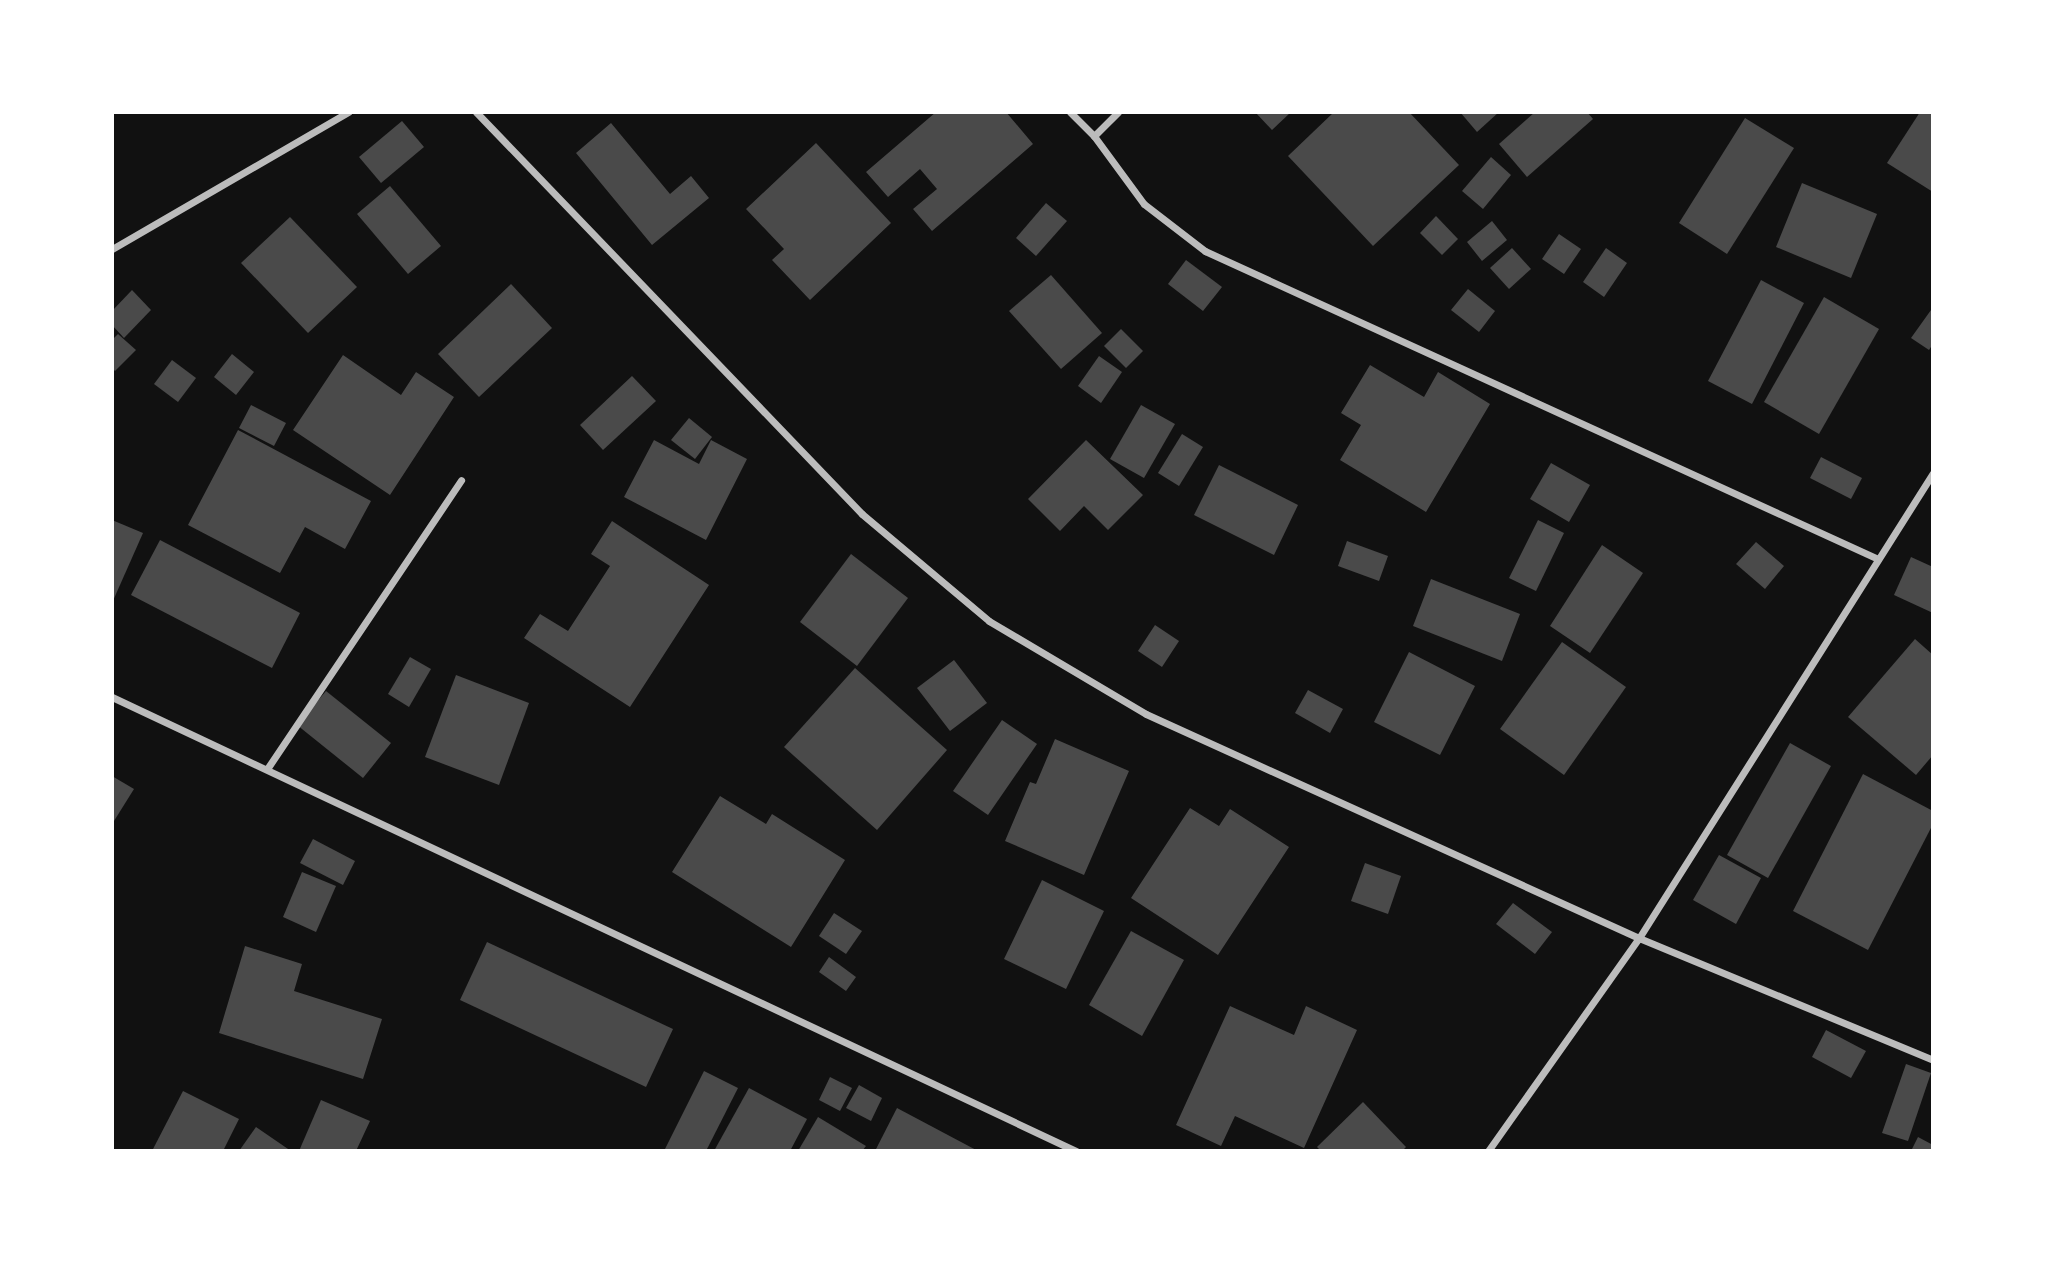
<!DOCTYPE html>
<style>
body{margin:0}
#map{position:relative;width:2045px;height:1263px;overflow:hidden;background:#111;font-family:Rubik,sans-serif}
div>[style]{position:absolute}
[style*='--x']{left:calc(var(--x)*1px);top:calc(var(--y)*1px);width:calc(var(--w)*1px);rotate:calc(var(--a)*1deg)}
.building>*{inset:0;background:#4a4a4a}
.minor>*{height:7px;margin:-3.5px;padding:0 3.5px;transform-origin:3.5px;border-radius:3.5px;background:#bcbcbc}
span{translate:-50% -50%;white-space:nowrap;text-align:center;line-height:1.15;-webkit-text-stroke:5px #fff;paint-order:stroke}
.frame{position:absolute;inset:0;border:114px solid #fff;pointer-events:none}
</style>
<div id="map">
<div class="building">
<div style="clip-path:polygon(936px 112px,1006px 112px,1033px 144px,932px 231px,913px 209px,937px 189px,920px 169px,888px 197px,866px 172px)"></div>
<div style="clip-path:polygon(1255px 112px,1291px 112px,1272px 130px)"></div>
<div style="clip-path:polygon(1334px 112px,1409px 112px,1459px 165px,1373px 246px,1288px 156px)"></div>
<div style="clip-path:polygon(1460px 112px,1499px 112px,1477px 132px)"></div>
<div style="clip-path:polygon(1535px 112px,1587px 112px,1593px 119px,1527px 177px,1499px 144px)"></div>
<div style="clip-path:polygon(1920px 112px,1933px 112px,1933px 192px,1887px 163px)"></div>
<div style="clip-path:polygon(1745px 118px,1794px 148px,1727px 254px,1679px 223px)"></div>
<div style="clip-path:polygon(402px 121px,424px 147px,381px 183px,359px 157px)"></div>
<div style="clip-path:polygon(611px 123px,670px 194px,691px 176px,709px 198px,652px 245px,576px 153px)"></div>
<div style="clip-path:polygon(816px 143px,891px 223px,810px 300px,772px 260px,784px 249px,746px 209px)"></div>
<div style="clip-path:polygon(1491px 157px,1511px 175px,1483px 209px,1462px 191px)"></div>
<div style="clip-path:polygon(1802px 183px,1877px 214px,1851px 278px,1776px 247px)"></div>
<div style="clip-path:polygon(390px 186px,441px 246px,408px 274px,357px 214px)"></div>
<div style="clip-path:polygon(1046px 203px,1067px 221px,1036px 256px,1016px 238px)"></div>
<div style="clip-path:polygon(1436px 216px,1458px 239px,1442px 255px,1420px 233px)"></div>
<div style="clip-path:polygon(290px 217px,357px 287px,308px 333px,241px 263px)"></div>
<div style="clip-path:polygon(1492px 221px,1507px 240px,1482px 261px,1467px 242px)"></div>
<div style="clip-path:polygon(1559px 234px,1581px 249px,1564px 274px,1542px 259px)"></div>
<div style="clip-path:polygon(1512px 248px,1531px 269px,1509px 289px,1490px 268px)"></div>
<div style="clip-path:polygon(1606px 248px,1627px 263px,1604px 297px,1583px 282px)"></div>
<div style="clip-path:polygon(1186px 260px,1222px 287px,1203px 311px,1168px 284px)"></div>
<div style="clip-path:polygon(1051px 275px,1102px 333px,1061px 369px,1009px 311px)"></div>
<div style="clip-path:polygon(1761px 280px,1804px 303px,1752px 404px,1708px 381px)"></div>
<div style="clip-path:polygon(511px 284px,552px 328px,479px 397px,438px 354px)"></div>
<div style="clip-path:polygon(1468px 289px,1495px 311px,1479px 332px,1451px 310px)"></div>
<div style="clip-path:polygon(132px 290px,151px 310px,124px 338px,112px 325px,112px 311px)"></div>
<div style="clip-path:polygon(1824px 297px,1879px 329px,1819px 434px,1764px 402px)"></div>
<div style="clip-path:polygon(1931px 310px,1933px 344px,1929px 350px,1911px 338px)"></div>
<div style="clip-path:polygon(1121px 329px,1143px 351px,1126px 368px,1104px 346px)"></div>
<div style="clip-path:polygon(118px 334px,136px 350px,115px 371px,112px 368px,112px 340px)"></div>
<div style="clip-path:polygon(232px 354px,254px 372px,236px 395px,214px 377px)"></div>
<div style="clip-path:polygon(343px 355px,401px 395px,416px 372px,454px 397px,390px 495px,293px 430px)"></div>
<div style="clip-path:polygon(1099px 356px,1122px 372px,1101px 403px,1078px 386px)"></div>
<div style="clip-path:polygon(172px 360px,196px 378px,178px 402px,154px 384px)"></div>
<div style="clip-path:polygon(1370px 365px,1424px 397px,1438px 372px,1490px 404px,1426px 512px,1340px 460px,1361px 425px,1341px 413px)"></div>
<div style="clip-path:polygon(632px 376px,656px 401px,603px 450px,580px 425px)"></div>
<div style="clip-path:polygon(251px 405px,286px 423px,274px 446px,239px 428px)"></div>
<div style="clip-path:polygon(1141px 405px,1175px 424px,1144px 478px,1110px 459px)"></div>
<div style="clip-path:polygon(689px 418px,712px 437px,695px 459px,671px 440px)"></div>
<div style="clip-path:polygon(238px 430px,371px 501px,345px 549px,305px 527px,280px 573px,188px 525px)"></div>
<div style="clip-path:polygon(1182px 434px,1203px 447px,1179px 486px,1158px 473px)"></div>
<div style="clip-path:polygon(654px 440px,699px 464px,711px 440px,747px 459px,706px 540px,624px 497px)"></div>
<div style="clip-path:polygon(1086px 440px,1143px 495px,1108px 530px,1084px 506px,1060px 531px,1028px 499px)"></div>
<div style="clip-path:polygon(1821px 457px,1862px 478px,1851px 499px,1810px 478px)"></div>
<div style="clip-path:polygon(1551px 463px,1590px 485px,1569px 522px,1530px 499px)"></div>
<div style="clip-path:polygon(1219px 465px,1298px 505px,1274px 555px,1194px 515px)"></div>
<div style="clip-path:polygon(112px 520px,143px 533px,112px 603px)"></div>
<div style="clip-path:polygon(1538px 520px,1564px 533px,1536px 591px,1509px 578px)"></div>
<div style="clip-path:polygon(612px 521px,709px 585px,630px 707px,524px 638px,540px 614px,568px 631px,610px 566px,591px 554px)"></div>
<div style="clip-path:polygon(160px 540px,300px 613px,272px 668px,131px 595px)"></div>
<div style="clip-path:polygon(1347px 541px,1388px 556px,1379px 581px,1338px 566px)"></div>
<div style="clip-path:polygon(1756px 542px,1784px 566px,1765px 589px,1736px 564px)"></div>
<div style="clip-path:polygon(1602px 545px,1643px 573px,1590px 653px,1550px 626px)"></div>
<div style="clip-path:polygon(851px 554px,908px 598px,857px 666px,800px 622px)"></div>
<div style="clip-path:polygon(1911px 557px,1933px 567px,1933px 613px,1894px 595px)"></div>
<div style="clip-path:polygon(1431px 579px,1520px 614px,1502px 661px,1413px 626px)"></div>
<div style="clip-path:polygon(1155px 625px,1179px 641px,1162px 667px,1138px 651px)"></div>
<div style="clip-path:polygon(1915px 639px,1933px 655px,1933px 755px,1916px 775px,1848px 717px)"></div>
<div style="clip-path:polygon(1562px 642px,1626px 687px,1564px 775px,1500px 729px)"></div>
<div style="clip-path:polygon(1409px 652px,1475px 686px,1440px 755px,1374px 722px)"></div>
<div style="clip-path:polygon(410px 657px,431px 669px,409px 707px,388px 694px)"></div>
<div style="clip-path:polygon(954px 660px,987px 703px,950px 731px,917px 688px)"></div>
<div style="clip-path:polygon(855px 668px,947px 750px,877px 830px,784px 747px)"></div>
<div style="clip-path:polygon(456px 675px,529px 703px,499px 785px,425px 757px)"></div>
<div style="clip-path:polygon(1308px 690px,1343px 709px,1330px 733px,1295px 713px)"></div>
<div style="clip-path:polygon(326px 691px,391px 743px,363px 778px,297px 725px)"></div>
<div style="clip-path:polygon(1002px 720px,1037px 744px,988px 815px,953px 791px)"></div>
<div style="clip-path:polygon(1055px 739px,1129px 771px,1084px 875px,1005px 841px,1030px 782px,1036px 784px)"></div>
<div style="clip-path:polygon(1790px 743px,1831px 766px,1768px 878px,1727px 855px)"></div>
<div style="clip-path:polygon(1863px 774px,1933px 811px,1933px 824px,1868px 950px,1793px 911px)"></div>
<div style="clip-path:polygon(112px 776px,134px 789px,114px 821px,112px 820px)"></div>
<div style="clip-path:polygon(720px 796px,766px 824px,772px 814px,845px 860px,791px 947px,672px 872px)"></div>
<div style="clip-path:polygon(1190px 808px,1219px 826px,1230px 809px,1289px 847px,1218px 955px,1131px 898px)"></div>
<div style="clip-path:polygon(313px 839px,355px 861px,343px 885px,300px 863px)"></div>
<div style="clip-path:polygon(1719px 855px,1761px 878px,1736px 924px,1693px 900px)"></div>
<div style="clip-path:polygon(1365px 863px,1401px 876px,1388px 914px,1351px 901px)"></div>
<div style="clip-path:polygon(302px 872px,336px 886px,316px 932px,283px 917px)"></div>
<div style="clip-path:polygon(1042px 880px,1104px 911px,1066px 989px,1004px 959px)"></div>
<div style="clip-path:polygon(1513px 903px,1552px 932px,1535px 954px,1496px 924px)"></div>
<div style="clip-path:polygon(834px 913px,862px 931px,846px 954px,819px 936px)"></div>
<div style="clip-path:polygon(1131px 931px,1184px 960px,1142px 1036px,1089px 1005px)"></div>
<div style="clip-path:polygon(487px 942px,673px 1029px,646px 1087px,460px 1000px)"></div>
<div style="clip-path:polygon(245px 946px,302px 964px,294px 991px,382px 1019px,363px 1079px,219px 1033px)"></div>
<div style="clip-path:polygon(829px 957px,856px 977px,846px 991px,819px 972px)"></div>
<div style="clip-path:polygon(1230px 1006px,1294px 1035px,1306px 1006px,1357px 1030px,1304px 1148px,1235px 1116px,1221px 1146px,1176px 1125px)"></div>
<div style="clip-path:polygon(1826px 1030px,1866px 1051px,1851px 1078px,1812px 1057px)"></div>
<div style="clip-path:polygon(1906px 1064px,1931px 1073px,1908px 1141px,1882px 1133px)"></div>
<div style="clip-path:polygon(704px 1071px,738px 1088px,706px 1151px,664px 1151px)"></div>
<div style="clip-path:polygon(830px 1077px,852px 1088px,840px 1111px,819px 1100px)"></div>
<div style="clip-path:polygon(859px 1085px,882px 1098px,871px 1121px,846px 1108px)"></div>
<div style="clip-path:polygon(749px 1088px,807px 1119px,790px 1151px,714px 1151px)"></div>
<div style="clip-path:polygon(183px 1091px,239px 1119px,223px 1151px,152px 1151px)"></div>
<div style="clip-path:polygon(321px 1100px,370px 1121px,356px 1151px,299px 1151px)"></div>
<div style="clip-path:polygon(1363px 1102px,1406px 1147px,1402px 1151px,1321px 1151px,1317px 1147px)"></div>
<div style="clip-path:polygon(897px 1108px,978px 1151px,875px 1151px)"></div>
<div style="clip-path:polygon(818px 1117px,866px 1146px,862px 1151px,798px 1151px)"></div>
<div style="clip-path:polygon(256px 1127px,291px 1151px,239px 1151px)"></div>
<div style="clip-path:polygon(1918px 1137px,1933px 1145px,1933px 1151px,1911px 1151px)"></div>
</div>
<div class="minor">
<div style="--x:476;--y:112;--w:557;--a:46.16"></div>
<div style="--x:862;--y:514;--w:166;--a:40.1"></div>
<div style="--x:989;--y:621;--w:182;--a:30.6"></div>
<div style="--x:1146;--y:714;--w:542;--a:24.44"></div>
<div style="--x:1639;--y:938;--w:318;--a:22.5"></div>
<div style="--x:1070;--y:112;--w:34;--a:45"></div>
<div style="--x:1094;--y:136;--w:84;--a:53.7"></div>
<div style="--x:1144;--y:204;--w:77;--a:37.6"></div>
<div style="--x:1205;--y:251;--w:740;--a:24.59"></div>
<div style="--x:1094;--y:136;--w:34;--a:-45"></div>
<div style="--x:112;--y:249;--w:273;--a:-30.1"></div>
<div style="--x:112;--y:697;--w:1066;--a:25.22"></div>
<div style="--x:267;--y:769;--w:348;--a:-56.1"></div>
<div style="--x:1488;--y:1151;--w:261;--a:-54.7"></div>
<div style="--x:1639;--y:938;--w:550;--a:-57.7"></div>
</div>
<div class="frame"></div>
</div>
